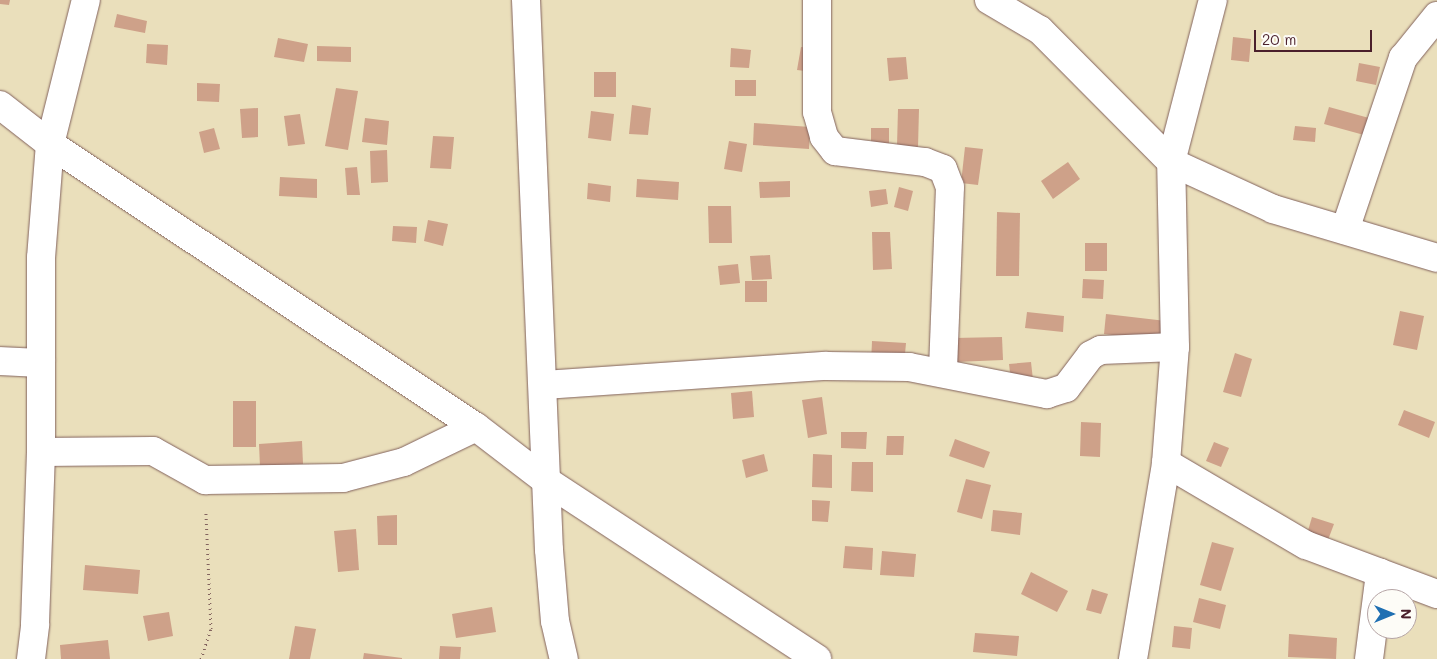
<!DOCTYPE html>
<style>
body{margin:0}
#map{position:relative;width:1437px;height:659px;overflow:hidden;background:#eadfbb;font-family:Mali,sans-serif}
div>[style]{position:absolute}
[style*='--x']{left:calc(var(--x)*1px);top:calc(var(--y)*1px);width:calc(var(--w)*1px);rotate:calc(var(--a)*1deg)}
.building>*{inset:0;background:#cea189}
.path>*{height:3px;margin-top:-1.5px;transform-origin:0;background:repeating-linear-gradient(90deg,#82625d 0 1px,transparent 0 5px)}
.roads{filter:drop-shadow(0 0 1px #82625d) drop-shadow(0 0 1px #82625d)}
.street>*{height:28px;margin:-14px;padding:0 14px;transform-origin:14px;border-radius:14px;background:#fff}
.secondary>*{height:28px;margin:-14px;padding:0 14px;transform-origin:14px;border-radius:14px;background:#fff}
span{translate:-50% -50%;white-space:nowrap;text-align:center;line-height:1.15;-webkit-text-stroke:4px #fdfcf7;paint-order:stroke}
.north{position:absolute;left:1367px;top:589px;width:50px;height:50px;box-sizing:border-box;background:#fdfcf7;border:1px solid #b5a4a5;border-radius:50%;rotate:90deg;font-size:14px;font-weight:700;line-height:20px;text-align:center;color:#4a1f2b}
.north::after{content:'';display:block;margin:auto;width:18px;height:22px;background:#1f6fb2;clip-path:polygon(50% 0,100% 100%,50% 72%,0 100%)}
.scale{position:absolute;left:1254px;top:30px;width:118px;height:22px;box-sizing:border-box;border:2px solid #4a1f2b;border-top:0;padding-left:6px;font-size:15px;line-height:18px;white-space:nowrap;color:#4a1f2b;-webkit-text-stroke:4px #fdfcf7;paint-order:stroke}
</style>
<div id="map">
<div class="building">
<div style="clip-path:polygon(0 0,10px 0,9px 5px,0 4px)"></div>
<div style="clip-path:polygon(117px 14px,147px 21px,145px 33px,114px 27px)"></div>
<div style="clip-path:polygon(1233px 37px,1251px 39px,1249px 62px,1231px 60px)"></div>
<div style="clip-path:polygon(278px 38px,308px 44px,304px 62px,274px 57px)"></div>
<div style="clip-path:polygon(147px 44px,168px 45px,167px 65px,146px 63px)"></div>
<div style="clip-path:polygon(317px 46px,351px 47px,351px 62px,317px 61px)"></div>
<div style="clip-path:polygon(801px 47px,817px 49px,813px 72px,797px 70px)"></div>
<div style="clip-path:polygon(731px 48px,751px 50px,749px 68px,730px 67px)"></div>
<div style="clip-path:polygon(906px 57px,908px 79px,889px 81px,887px 58px)"></div>
<div style="clip-path:polygon(1359px 63px,1380px 67px,1376px 85px,1356px 81px)"></div>
<div style="clip-path:polygon(594px 72px,616px 72px,616px 97px,594px 97px)"></div>
<div style="clip-path:polygon(735px 80px,756px 80px,756px 96px,735px 96px)"></div>
<div style="clip-path:polygon(197px 83px,220px 84px,219px 102px,197px 101px)"></div>
<div style="clip-path:polygon(336px 88px,358px 91px,348px 150px,325px 146px)"></div>
<div style="clip-path:polygon(632px 105px,651px 108px,648px 135px,629px 134px)"></div>
<div style="clip-path:polygon(1329px 107px,1369px 118px,1364px 135px,1324px 124px)"></div>
<div style="clip-path:polygon(258px 108px,258px 137px,242px 138px,240px 109px)"></div>
<div style="clip-path:polygon(898px 109px,919px 109px,918px 147px,897px 146px)"></div>
<div style="clip-path:polygon(591px 111px,614px 114px,611px 141px,588px 138px)"></div>
<div style="clip-path:polygon(300px 114px,305px 144px,288px 146px,284px 116px)"></div>
<div style="clip-path:polygon(365px 118px,389px 121px,387px 145px,362px 142px)"></div>
<div style="clip-path:polygon(754px 123px,810px 127px,809px 149px,753px 145px)"></div>
<div style="clip-path:polygon(1295px 126px,1316px 128px,1315px 142px,1293px 140px)"></div>
<div style="clip-path:polygon(214px 128px,220px 149px,204px 153px,199px 132px)"></div>
<div style="clip-path:polygon(871px 128px,889px 128px,889px 149px,871px 149px)"></div>
<div style="clip-path:polygon(433px 136px,454px 137px,451px 169px,430px 168px)"></div>
<div style="clip-path:polygon(729px 141px,747px 144px,742px 172px,724px 169px)"></div>
<div style="clip-path:polygon(965px 147px,983px 149px,978px 185px,961px 183px)"></div>
<div style="clip-path:polygon(387px 150px,388px 182px,371px 183px,370px 151px)"></div>
<div style="clip-path:polygon(1068px 162px,1080px 179px,1053px 199px,1041px 181px)"></div>
<div style="clip-path:polygon(357px 167px,360px 195px,347px 195px,345px 168px)"></div>
<div style="clip-path:polygon(280px 177px,317px 179px,317px 198px,279px 196px)"></div>
<div style="clip-path:polygon(637px 179px,679px 182px,678px 200px,636px 197px)"></div>
<div style="clip-path:polygon(790px 181px,790px 197px,760px 198px,759px 182px)"></div>
<div style="clip-path:polygon(588px 183px,611px 186px,610px 202px,587px 199px)"></div>
<div style="clip-path:polygon(899px 187px,913px 191px,908px 211px,894px 207px)"></div>
<div style="clip-path:polygon(886px 189px,888px 204px,871px 207px,869px 191px)"></div>
<div style="clip-path:polygon(708px 206px,731px 206px,732px 243px,709px 243px)"></div>
<div style="clip-path:polygon(997px 212px,1020px 213px,1019px 276px,996px 276px)"></div>
<div style="clip-path:polygon(428px 220px,448px 224px,443px 246px,424px 241px)"></div>
<div style="clip-path:polygon(393px 226px,417px 227px,416px 243px,392px 241px)"></div>
<div style="clip-path:polygon(872px 232px,890px 232px,892px 269px,873px 270px)"></div>
<div style="clip-path:polygon(1085px 243px,1107px 243px,1107px 271px,1085px 271px)"></div>
<div style="clip-path:polygon(770px 255px,772px 279px,752px 280px,750px 256px)"></div>
<div style="clip-path:polygon(738px 264px,740px 283px,720px 285px,718px 266px)"></div>
<div style="clip-path:polygon(1083px 279px,1104px 280px,1103px 299px,1082px 298px)"></div>
<div style="clip-path:polygon(745px 281px,767px 281px,767px 302px,745px 302px)"></div>
<div style="clip-path:polygon(1400px 311px,1424px 316px,1417px 350px,1393px 345px)"></div>
<div style="clip-path:polygon(1027px 312px,1064px 316px,1063px 332px,1025px 328px)"></div>
<div style="clip-path:polygon(1106px 314px,1166px 321px,1164px 341px,1104px 334px)"></div>
<div style="clip-path:polygon(1002px 337px,1003px 360px,955px 362px,954px 338px)"></div>
<div style="clip-path:polygon(872px 341px,906px 343px,904px 365px,871px 364px)"></div>
<div style="clip-path:polygon(1235px 353px,1252px 359px,1241px 397px,1223px 392px)"></div>
<div style="clip-path:polygon(1031px 362px,1033px 380px,1011px 381px,1009px 364px)"></div>
<div style="clip-path:polygon(752px 391px,754px 417px,733px 419px,731px 393px)"></div>
<div style="clip-path:polygon(822px 397px,827px 434px,808px 438px,802px 400px)"></div>
<div style="clip-path:polygon(233px 401px,256px 401px,256px 447px,233px 447px)"></div>
<div style="clip-path:polygon(1404px 410px,1435px 422px,1429px 438px,1398px 425px)"></div>
<div style="clip-path:polygon(1081px 422px,1101px 423px,1100px 457px,1080px 456px)"></div>
<div style="clip-path:polygon(841px 432px,867px 432px,866px 449px,841px 448px)"></div>
<div style="clip-path:polygon(887px 436px,904px 436px,903px 455px,886px 455px)"></div>
<div style="clip-path:polygon(955px 439px,990px 452px,984px 468px,949px 456px)"></div>
<div style="clip-path:polygon(302px 441px,303px 464px,260px 467px,259px 444px)"></div>
<div style="clip-path:polygon(1214px 442px,1229px 448px,1221px 467px,1206px 461px)"></div>
<div style="clip-path:polygon(764px 454px,768px 471px,746px 478px,742px 460px)"></div>
<div style="clip-path:polygon(813px 454px,832px 455px,832px 488px,812px 487px)"></div>
<div style="clip-path:polygon(852px 462px,873px 462px,873px 492px,851px 491px)"></div>
<div style="clip-path:polygon(966px 479px,991px 485px,982px 519px,957px 512px)"></div>
<div style="clip-path:polygon(812px 500px,830px 501px,828px 522px,812px 521px)"></div>
<div style="clip-path:polygon(993px 510px,1022px 513px,1020px 535px,991px 531px)"></div>
<div style="clip-path:polygon(397px 515px,397px 545px,378px 545px,377px 516px)"></div>
<div style="clip-path:polygon(1312px 517px,1334px 524px,1328px 540px,1307px 534px)"></div>
<div style="clip-path:polygon(356px 529px,359px 570px,338px 572px,334px 531px)"></div>
<div style="clip-path:polygon(1212px 542px,1234px 548px,1221px 591px,1200px 585px)"></div>
<div style="clip-path:polygon(845px 546px,873px 548px,872px 570px,843px 568px)"></div>
<div style="clip-path:polygon(882px 551px,916px 554px,914px 577px,880px 575px)"></div>
<div style="clip-path:polygon(85px 565px,140px 570px,138px 594px,83px 590px)"></div>
<div style="clip-path:polygon(1031px 572px,1068px 591px,1057px 612px,1021px 594px)"></div>
<div style="clip-path:polygon(1092px 589px,1108px 594px,1101px 614px,1086px 610px)"></div>
<div style="clip-path:polygon(1199px 598px,1226px 605px,1220px 629px,1193px 622px)"></div>
<div style="clip-path:polygon(492px 607px,496px 632px,456px 638px,452px 614px)"></div>
<div style="clip-path:polygon(169px 612px,173px 636px,148px 641px,143px 616px)"></div>
<div style="clip-path:polygon(295px 626px,316px 629px,310px 659px,289px 659px)"></div>
<div style="clip-path:polygon(1174px 626px,1192px 628px,1190px 649px,1172px 647px)"></div>
<div style="clip-path:polygon(975px 633px,1019px 636px,1017px 656px,973px 652px)"></div>
<div style="clip-path:polygon(1289px 634px,1337px 638px,1336px 659px,1288px 657px)"></div>
<div style="clip-path:polygon(108px 640px,110px 659px,61px 659px,60px 645px)"></div>
<div style="clip-path:polygon(440px 646px,461px 647px,460px 659px,439px 659px)"></div>
<div style="clip-path:polygon(364px 653px,402px 658px,402px 659px,363px 659px)"></div>
</div>
<div class="path">
<div style="--x:201;--y:659;--w:32;--a:-72"></div>
<div style="--x:211;--y:629;--w:116;--a:-92.5"></div>
</div>
<div class="roads">
<div class="street">
<div style="--x:526;--y:0;--w:550;--a:87.61"></div>
<div style="--x:549;--y:550;--w:71;--a:85.2"></div>
<div style="--x:555;--y:621;--w:39;--a:77"></div>
<div style="--x:817;--y:0;--w:112;--a:90"></div>
<div style="--x:817;--y:112;--w:26;--a:74"></div>
<div style="--x:824;--y:137;--w:18;--a:52"></div>
<div style="--x:835;--y:151;--w:91;--a:7"></div>
<div style="--x:925;--y:162;--w:19;--a:21"></div>
<div style="--x:943;--y:169;--w:19;--a:69"></div>
<div style="--x:950;--y:187;--w:186;--a:92.2"></div>
<div style="--x:989;--y:0;--w:59;--a:30.5"></div>
<div style="--x:1040;--y:30;--w:186;--a:45.2"></div>
<div style="--x:1171;--y:162;--w:112;--a:24.7"></div>
<div style="--x:1273;--y:209;--w:171;--a:16.6"></div>
<div style="--x:1345;--y:230;--w:182;--a:-71.4"></div>
<div style="--x:1403;--y:58;--w:54;--a:-51"></div>
<div style="--x:0;--y:361;--w:41;--a:2.8"></div>
<div style="--x:544;--y:385;--w:283;--a:-3.9"></div>
<div style="--x:826;--y:366;--w:83;--a:0.7"></div>
<div style="--x:909;--y:367;--w:141;--a:11.1"></div>
<div style="--x:1047;--y:394;--w:20;--a:-18"></div>
<div style="--x:1066;--y:388;--w:41;--a:-52.9"></div>
<div style="--x:1091;--y:355;--w:11;--a:-27"></div>
<div style="--x:1101;--y:350;--w:74;--a:-2.3"></div>
<div style="--x:41;--y:452;--w:112;--a:-0.5"></div>
<div style="--x:153;--y:451;--w:60;--a:29.1"></div>
<div style="--x:205;--y:480;--w:138;--a:-0.8"></div>
<div style="--x:343;--y:478;--w:63;--a:-14.7"></div>
<div style="--x:404;--y:462;--w:80;--a:-25.9"></div>
<div style="--x:1166;--y:463;--w:162;--a:30.4"></div>
<div style="--x:1306;--y:545;--w:140;--a:20.5"></div>
<div style="--x:31;--y:659;--w:35;--a:-83"></div>
<div style="--x:35;--y:624;--w:172;--a:-88"></div>
<div style="--x:41;--y:452;--w:194;--a:-90"></div>
<div style="--x:41;--y:258;--w:114;--a:-85.5"></div>
<div style="--x:50;--y:144;--w:148;--a:-76"></div>
<div style="--x:1133;--y:659;--w:199;--a:-80.4"></div>
<div style="--x:1166;--y:463;--w:116;--a:-85.6"></div>
<div style="--x:1175;--y:347;--w:185;--a:-91.2"></div>
<div style="--x:1171;--y:162;--w:167;--a:-75.5"></div>
<div style="--x:1369;--y:659;--w:87;--a:-82.7"></div>
</div>
<div class="secondary">
<div style="--x:0;--y:105;--w:63;--a:38"></div>
<div style="--x:50;--y:144;--w:511;--a:33.6"></div>
<div style="--x:476;--y:427;--w:91;--a:37.4"></div>
<div style="--x:548;--y:482;--w:322;--a:33.3"></div>
</div>
</div>
<div class="north">N</div>
<div class="scale">20 m</div>
</div>
